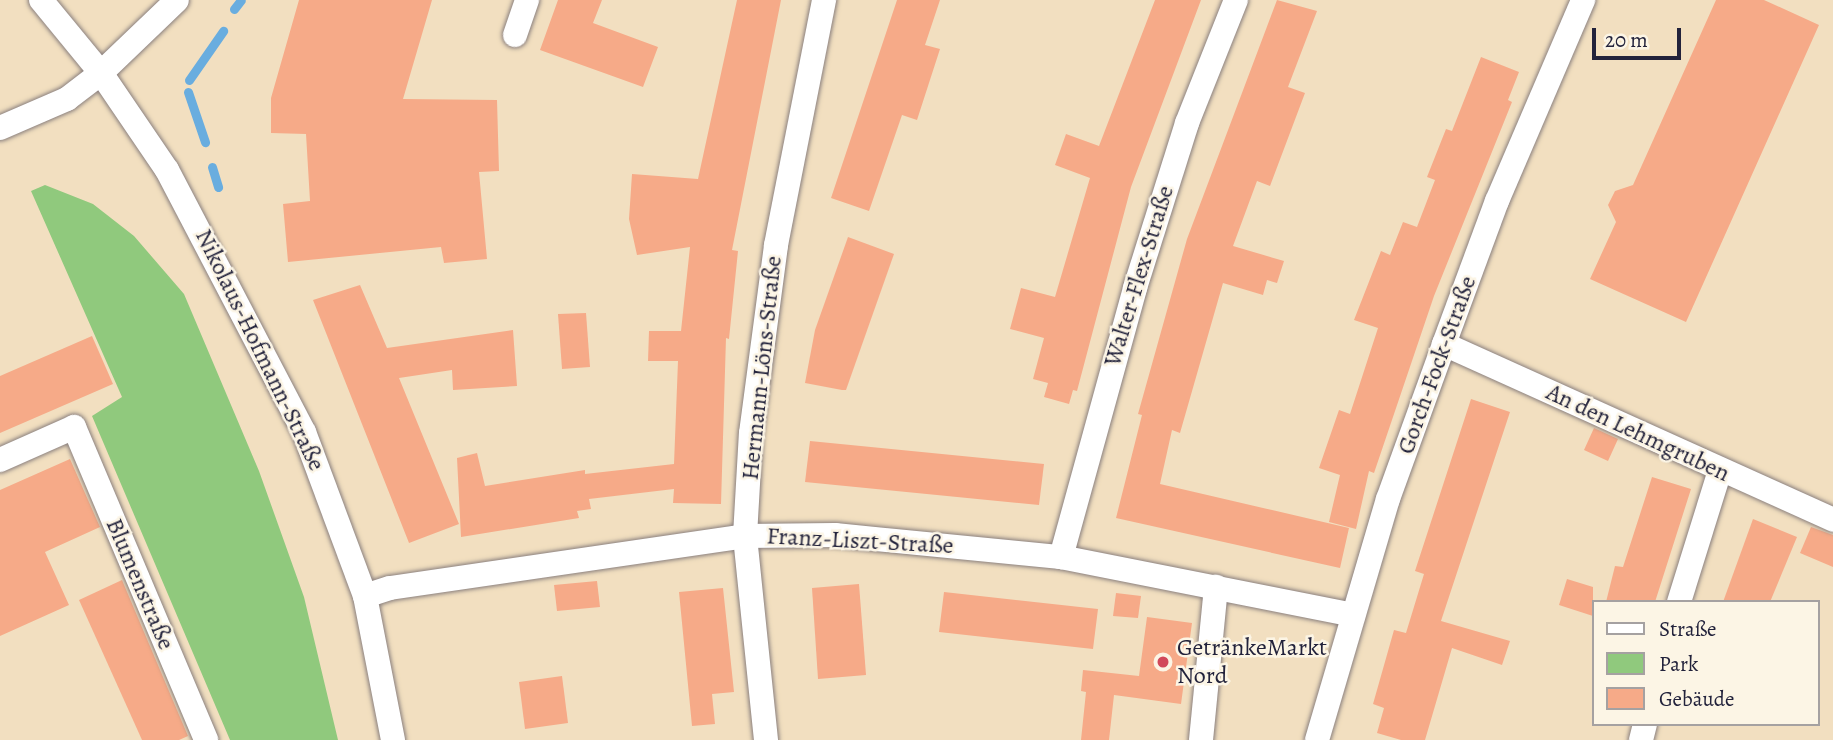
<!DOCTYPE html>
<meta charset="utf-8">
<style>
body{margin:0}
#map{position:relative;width:1833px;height:740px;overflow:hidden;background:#f2dfc0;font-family:Alegreya,serif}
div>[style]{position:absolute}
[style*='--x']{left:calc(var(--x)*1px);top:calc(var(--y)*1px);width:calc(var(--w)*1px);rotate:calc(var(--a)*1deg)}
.green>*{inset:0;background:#90c97d}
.stream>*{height:9px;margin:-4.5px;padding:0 4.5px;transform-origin:4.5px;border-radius:4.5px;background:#69addf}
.building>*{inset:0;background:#f6aa88}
.roads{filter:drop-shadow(0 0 2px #8a807e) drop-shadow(0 0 2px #8a807e)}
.street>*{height:24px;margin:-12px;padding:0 12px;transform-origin:12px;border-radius:12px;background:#fff}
.dots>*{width:19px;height:19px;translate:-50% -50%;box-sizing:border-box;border:4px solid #fcf5e5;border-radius:50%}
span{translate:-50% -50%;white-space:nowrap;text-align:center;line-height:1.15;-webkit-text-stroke:5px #fcf5e5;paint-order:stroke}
.street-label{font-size:24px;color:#22223b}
.poi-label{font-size:24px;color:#22223b}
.left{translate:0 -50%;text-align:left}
.legend{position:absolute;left:1592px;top:600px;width:228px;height:126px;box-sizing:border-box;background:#fcf5e5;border:2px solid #a5a1a1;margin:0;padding:9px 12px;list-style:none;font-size:21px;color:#22223b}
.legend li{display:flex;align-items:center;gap:14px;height:35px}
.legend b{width:35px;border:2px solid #a5a1a1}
.scale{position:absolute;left:1592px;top:28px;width:89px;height:32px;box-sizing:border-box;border:4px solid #22223b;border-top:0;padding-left:9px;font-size:21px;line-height:24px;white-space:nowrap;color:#22223b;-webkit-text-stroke:5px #fcf5e5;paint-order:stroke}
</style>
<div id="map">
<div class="green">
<div style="clip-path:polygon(45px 185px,93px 204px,134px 236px,184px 294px,259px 471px,304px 597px,338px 740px,230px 740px,92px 416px,122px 397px,31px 191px)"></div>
</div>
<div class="stream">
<div style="--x:234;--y:9;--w:11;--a:-52"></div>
<div style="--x:189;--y:80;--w:60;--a:-55.2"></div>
<div style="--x:188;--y:92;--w:53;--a:71.2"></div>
<div style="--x:212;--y:167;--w:21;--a:73"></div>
</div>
<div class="building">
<div style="clip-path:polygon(299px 0,432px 0,403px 99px,497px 100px,499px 171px,479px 172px,487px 259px,444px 263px,441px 247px,288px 262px,283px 204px,310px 201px,306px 134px,271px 133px,271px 98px)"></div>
<div style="clip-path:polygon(558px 0,602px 0,593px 23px,658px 47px,643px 87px,540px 50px)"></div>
<div style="clip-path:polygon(737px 0,781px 0,732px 250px,738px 251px,729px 339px,726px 338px,721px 504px,673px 503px,674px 489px,589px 499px,591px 509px,577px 511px,579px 518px,461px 537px,457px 458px,477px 453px,485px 486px,585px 470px,585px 474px,674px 464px,678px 361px,648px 361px,649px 331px,681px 331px,690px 247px,637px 255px,629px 219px,632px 174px,698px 179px)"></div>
<div style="clip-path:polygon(897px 0,940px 0,925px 45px,940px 49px,917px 120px,902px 115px,869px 211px,831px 198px)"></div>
<div style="clip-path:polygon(1155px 0,1201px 0,1131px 187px,1077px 391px,1073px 390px,1069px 404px,1044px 397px,1048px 383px,1033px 379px,1044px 338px,1010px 329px,1021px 288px,1055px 297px,1090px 178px,1055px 165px,1066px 134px,1099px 146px)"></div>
<div style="clip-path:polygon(1277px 0,1317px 11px,1288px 87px,1305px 93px,1270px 186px,1257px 181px,1233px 246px,1284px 261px,1277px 283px,1267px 280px,1263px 295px,1223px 283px,1180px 433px,1172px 430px,1160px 484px,1349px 528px,1340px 568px,1116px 518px,1142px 415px,1138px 414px,1187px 239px)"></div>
<div style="clip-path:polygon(1716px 0,1764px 0,1819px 25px,1686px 322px,1590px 279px,1616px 222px,1608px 205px,1615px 191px,1633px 185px)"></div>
<div style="clip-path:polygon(1481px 57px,1519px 72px,1508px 100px,1512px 102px,1434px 296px,1374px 473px,1369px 471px,1356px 529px,1329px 522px,1340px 475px,1319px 468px,1339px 410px,1350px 414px,1378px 328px,1354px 320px,1381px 251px,1390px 255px,1403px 222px,1417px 227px,1435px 180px,1427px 177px,1446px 129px,1452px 131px)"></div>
<div style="clip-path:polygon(848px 237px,894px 254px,846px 390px,842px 390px,805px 383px,815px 330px)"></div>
<div style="clip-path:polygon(360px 285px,387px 348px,513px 330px,517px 386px,453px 390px,452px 370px,399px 378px,459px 524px,409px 543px,313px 300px)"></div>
<div style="clip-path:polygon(586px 313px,590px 367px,562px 369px,558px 314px)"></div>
<div style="clip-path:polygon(92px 336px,113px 384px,0 433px,0 376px)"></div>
<div style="clip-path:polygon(1471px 399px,1510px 412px,1441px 621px,1510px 641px,1502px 665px,1452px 648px,1425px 740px,1401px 740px,1377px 733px,1384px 708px,1373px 704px,1394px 630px,1406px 633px,1424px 574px,1415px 571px)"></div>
<div style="clip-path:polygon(1594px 428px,1618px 439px,1608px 461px,1584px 450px)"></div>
<div style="clip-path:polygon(810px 441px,1044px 464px,1039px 505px,805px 482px)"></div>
<div style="clip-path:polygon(70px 459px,100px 527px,45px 552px,69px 605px,0 636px,0 490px)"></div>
<div style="clip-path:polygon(1652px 477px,1691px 489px,1655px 602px,1606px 602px,1615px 566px,1623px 567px)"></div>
<div style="clip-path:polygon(1753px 519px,1797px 537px,1770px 602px,1723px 602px)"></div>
<div style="clip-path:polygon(1811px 527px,1833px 535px,1833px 567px,1800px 553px)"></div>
<div style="clip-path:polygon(1567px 579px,1593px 587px,1593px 616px,1559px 605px)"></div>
<div style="clip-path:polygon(122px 580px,188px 736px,179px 740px,142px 740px,79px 600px)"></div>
<div style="clip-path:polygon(597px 581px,600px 607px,557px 611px,554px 585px)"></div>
<div style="clip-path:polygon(859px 584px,866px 675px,818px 679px,812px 588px)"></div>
<div style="clip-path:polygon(723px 588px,734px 692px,712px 694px,715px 724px,692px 726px,679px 592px)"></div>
<div style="clip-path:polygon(944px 592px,1098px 609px,1093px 649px,939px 632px)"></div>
<div style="clip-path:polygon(1116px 593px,1141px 596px,1138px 618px,1113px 616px)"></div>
<div style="clip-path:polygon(1147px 617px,1192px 623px,1181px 704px,1114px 695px,1109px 740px,1081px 740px,1086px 692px,1081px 691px,1083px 670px,1139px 676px)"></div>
<div style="clip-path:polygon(562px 676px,568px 723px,525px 729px,519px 682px)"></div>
</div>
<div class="roads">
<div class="street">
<div style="--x:41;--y:0;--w:94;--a:50.6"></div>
<div style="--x:101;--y:73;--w:117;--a:55.8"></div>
<div style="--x:167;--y:170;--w:296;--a:62.4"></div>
<div style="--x:304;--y:432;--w:175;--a:69.6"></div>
<div style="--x:365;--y:596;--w:147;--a:79"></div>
<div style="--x:515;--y:35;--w:37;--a:-71"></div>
<div style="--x:0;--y:128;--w:73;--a:-23.4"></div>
<div style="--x:67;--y:99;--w:43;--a:-37.4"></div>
<div style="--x:101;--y:73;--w:105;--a:-43.8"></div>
<div style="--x:1444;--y:344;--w:427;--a:24.3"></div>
<div style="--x:0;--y:460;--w:81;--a:-24"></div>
<div style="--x:74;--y:427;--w:340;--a:67.1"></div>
<div style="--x:1061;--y:557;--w:279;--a:-74.6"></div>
<div style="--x:1135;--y:288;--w:173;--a:-72.5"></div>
<div style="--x:1187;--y:123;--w:132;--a:-68.3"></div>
<div style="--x:365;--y:596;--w:26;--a:-18"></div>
<div style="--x:390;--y:588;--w:359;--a:-8.3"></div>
<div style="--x:745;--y:536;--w:90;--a:-0.6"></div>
<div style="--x:835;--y:535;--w:227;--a:5.6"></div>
<div style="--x:1061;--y:557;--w:298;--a:11.2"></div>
<div style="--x:1679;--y:602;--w:138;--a:-72.7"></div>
<div style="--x:766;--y:740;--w:205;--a:-95.9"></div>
<div style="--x:745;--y:536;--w:103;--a:-86.7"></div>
<div style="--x:751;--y:433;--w:190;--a:-82.4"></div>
<div style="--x:776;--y:245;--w:250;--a:-78.9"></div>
<div style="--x:1201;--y:740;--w:154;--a:-84.4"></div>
<div style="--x:1317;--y:740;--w:251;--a:-73.6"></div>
<div style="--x:1388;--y:499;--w:165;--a:-70.1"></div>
<div style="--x:1444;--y:344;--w:153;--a:-69.7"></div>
<div style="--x:1497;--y:201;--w:219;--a:-66.8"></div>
<div style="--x:1641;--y:740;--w:16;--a:-76"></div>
</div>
</div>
<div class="dots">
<div style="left:1163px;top:662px;background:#d1495b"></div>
</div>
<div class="street-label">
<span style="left:1139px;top:276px;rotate:-73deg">Walter-Flex-Straße</span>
<span style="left:260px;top:350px;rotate:64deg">Nikolaus-Hofmann-Straße</span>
<span style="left:1437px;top:365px;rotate:-70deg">Gorch-Fock-Straße</span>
<span style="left:762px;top:368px;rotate:-84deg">Hermann-Löns-Straße</span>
<span style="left:1638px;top:433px;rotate:25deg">An den Lehmgruben</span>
<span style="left:860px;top:541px;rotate:3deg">Franz-Liszt-Straße</span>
<span style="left:140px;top:584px;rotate:67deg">Blumenstraße</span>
</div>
<div class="poi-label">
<span class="left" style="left:1177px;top:662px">GetränkeMarkt<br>Nord</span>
</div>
<ul class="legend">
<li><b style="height:9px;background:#fff"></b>Straße</li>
<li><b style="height:19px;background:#90c97d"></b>Park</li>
<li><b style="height:19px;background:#f6aa88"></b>Gebäude</li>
</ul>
<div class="scale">20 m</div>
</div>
